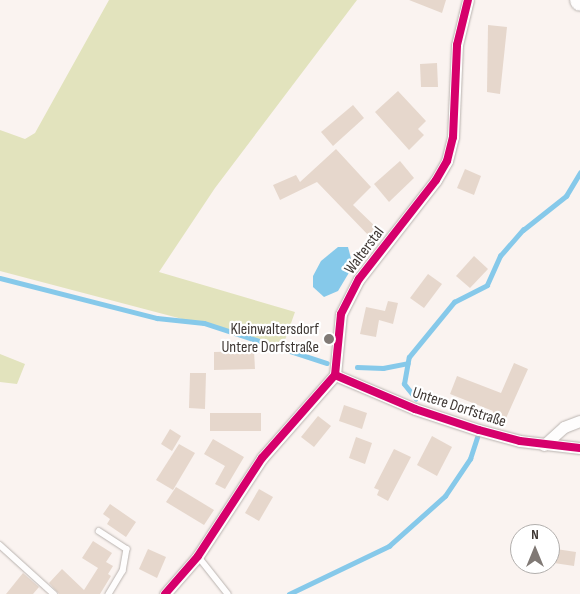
<!DOCTYPE html>
<meta charset="utf-8">
<style>
body{margin:0}
#map{position:relative;width:580px;height:594px;overflow:hidden;background:#faf3f0;font-family:"Sofia Sans Condensed",sans-serif}
div>[style]{position:absolute}
[style*='--x']{left:calc(var(--x)*1px);top:calc(var(--y)*1px);width:calc(var(--w)*1px);rotate:calc(var(--a)*1deg)}
.green>*{inset:0;background:#e2e3bd}
.water>*{inset:0;background:#86c9ea}
.stream>*{height:4.5px;margin:-2.25px;padding:0 2.25px;transform-origin:2.25px;border-radius:2.25px;background:#86c9ea}
.building>*{inset:0;background:#e6d7cc}
.roads{filter:drop-shadow(0 0 1px #b9b3af) drop-shadow(0 0 1px #b9b3af)}
.service>*{height:5.5px;margin:-2.75px;padding:0 2.75px;transform-origin:2.75px;border-radius:2.75px;background:#fefdfd}
.minor>*{height:11px;margin:-5.5px;padding:0 5.5px;transform-origin:5.5px;border-radius:5.5px;background:#fefdfd}
.primary>*{height:18px;margin:-9px;padding:0 9px;transform-origin:9px;border-radius:9px;background:#fefdfd}
.cycleway>*{height:8px;margin:-4px;padding:0 4px;transform-origin:4px;border-radius:4px;background:#d6006c}
.dots>*{width:14px;height:14px;translate:-50% -50%;box-sizing:border-box;border:2px solid #fff;border-radius:50%}
span{translate:-50% -50%;white-space:nowrap;text-align:center;line-height:1.15;-webkit-text-stroke:4.5px #fff;paint-order:stroke}
.street-label{font-size:16px;color:#3e3733}
.poi-label{font-size:16px;color:#3e3733}
.right{translate:-100% -50%;text-align:right}
.north{position:absolute;left:510px;top:524px;width:50px;height:50px;box-sizing:border-box;background:#fff;border:1px solid #b2afad;border-radius:50%;rotate:0deg;font-size:14px;font-weight:700;line-height:20px;text-align:center;color:#3e3733}
.north::after{content:'';display:block;margin:auto;width:18px;height:22px;background:#807975;clip-path:polygon(50% 0,100% 100%,50% 72%,0 100%)}
</style>
<div id="map">
<div class="green">
<div style="clip-path:polygon(109px 0,357px 0,215px 188px,159px 272px,295px 312px,281px 351px,224px 330px,0 271px,0 130px,25px 139px,35px 133px)"></div>
<div style="clip-path:polygon(0 354px,25px 364px,17px 384px,0 382px)"></div>
</div>
<div class="water">
<div style="clip-path:polygon(338px 247px,348px 247px,353px 266px,338px 291px,324px 297px,313px 287px,313px 276px,321px 261px)"></div>
</div>
<div class="stream">
<div style="--x:0;--y:278;--w:162;--a:14.3"></div>
<div style="--x:157;--y:318;--w:47;--a:6.1"></div>
<div style="--x:204;--y:323;--w:129;--a:18"></div>
<div style="--x:357;--y:367;--w:26;--a:2"></div>
<div style="--x:383;--y:368;--w:25;--a:-11"></div>
<div style="--x:416;--y:399;--w:19;--a:-129"></div>
<div style="--x:404;--y:384;--w:27;--a:-80"></div>
<div style="--x:409;--y:357;--w:71;--a:-50.7"></div>
<div style="--x:454;--y:302;--w:37;--a:-27"></div>
<div style="--x:487;--y:285;--w:32;--a:-66"></div>
<div style="--x:500;--y:256;--w:35;--a:-49"></div>
<div style="--x:523;--y:230;--w:55;--a:-38.3"></div>
<div style="--x:566;--y:196;--w:27;--a:-59"></div>
<div style="--x:289;--y:594;--w:111;--a:-25.6"></div>
<div style="--x:389;--y:546;--w:75;--a:-41.8"></div>
<div style="--x:445;--y:496;--w:45;--a:-56"></div>
<div style="--x:470;--y:459;--w:23;--a:-72"></div>
</div>
<div class="building">
<div style="clip-path:polygon(409px 0,446px 0,442px 13px)"></div>
<div style="clip-path:polygon(488px 25px,507px 27px,500px 94px,487px 92px)"></div>
<div style="clip-path:polygon(437px 63px,438px 87px,421px 87px,420px 64px)"></div>
<div style="clip-path:polygon(398px 91px,426px 121px,418px 129px,424px 135px,409px 150px,375px 112px)"></div>
<div style="clip-path:polygon(353px 105px,364px 118px,333px 146px,321px 132px)"></div>
<div style="clip-path:polygon(336px 149px,371px 187px,353px 205px,379px 230px,371px 238px,317px 182px,280px 200px,273px 185px,296px 175px,300px 182px)"></div>
<div style="clip-path:polygon(400px 161px,414px 178px,389px 202px,374px 184px)"></div>
<div style="clip-path:polygon(465px 169px,481px 176px,474px 195px,457px 188px)"></div>
<div style="clip-path:polygon(474px 256px,488px 269px,470px 288px,456px 276px)"></div>
<div style="clip-path:polygon(428px 274px,442px 284px,424px 308px,410px 298px)"></div>
<div style="clip-path:polygon(388px 301px,398px 303px,393px 324px,379px 320px,376px 337px,360px 334px,366px 307px,385px 311px)"></div>
<div style="clip-path:polygon(254px 351px,255px 369px,214px 370px,214px 352px)"></div>
<div style="clip-path:polygon(514px 363px,528px 369px,503px 425px,489px 419px,493px 411px,450px 394px,457px 376px,501px 393px)"></div>
<div style="clip-path:polygon(190px 373px,206px 373px,205px 409px,189px 408px)"></div>
<div style="clip-path:polygon(344px 405px,367px 413px,362px 429px,339px 421px)"></div>
<div style="clip-path:polygon(210px 413px,261px 413px,261px 431px,210px 431px)"></div>
<div style="clip-path:polygon(318px 416px,331px 426px,314px 447px,301px 437px)"></div>
<div style="clip-path:polygon(170px 429px,181px 436px,172px 451px,161px 444px)"></div>
<div style="clip-path:polygon(432px 436px,452px 447px,437px 476px,417px 465px)"></div>
<div style="clip-path:polygon(356px 437px,372px 443px,365px 464px,349px 458px)"></div>
<div style="clip-path:polygon(213px 439px,244px 457px,225px 489px,215px 484px,225px 466px,204px 454px)"></div>
<div style="clip-path:polygon(179px 444px,195px 453px,173px 490px,156px 480px)"></div>
<div style="clip-path:polygon(394px 449px,411px 457px,388px 501px,377px 495px,379px 490px,374px 488px)"></div>
<div style="clip-path:polygon(176px 487px,214px 510px,204px 525px,166px 502px)"></div>
<div style="clip-path:polygon(259px 489px,273px 497px,259px 521px,245px 513px)"></div>
<div style="clip-path:polygon(110px 504px,136px 522px,126px 537px,107px 524px,110px 519px,103px 514px)"></div>
<div style="clip-path:polygon(93px 541px,112px 553px,106px 562px,113px 566px,108px 574px,111px 576px,100px 594px,59px 594px,49px 583px,62px 569px,84px 590px,98px 568px,82px 558px)"></div>
<div style="clip-path:polygon(148px 549px,166px 557px,157px 578px,139px 569px)"></div>
<div style="clip-path:polygon(556px 549px,576px 552px,574px 566px,554px 563px)"></div>
<div style="clip-path:polygon(23px 573px,39px 587px,33px 594px,6px 594px)"></div>
</div>
<div class="roads">
<div class="service">
<div style="--x:99;--y:531;--w:33;--a:33"></div>
<div style="--x:127;--y:549;--w:22;--a:100"></div>
<div style="--x:123;--y:571;--w:27;--a:121"></div>
<div style="--x:0;--y:545;--w:73;--a:42.2"></div>
<div style="--x:198;--y:556;--w:48;--a:51.7"></div>
</div>
<div class="minor">
<div style="--x:335;--y:375;--w:87;--a:23"></div>
<div style="--x:415;--y:409;--w:67;--a:18.2"></div>
<div style="--x:479;--y:430;--w:42;--a:15"></div>
<div style="--x:520;--y:441;--w:60;--a:6.7"></div>
<div style="--x:544;--y:445;--w:27;--a:-42"></div>
<div style="--x:564;--y:427;--w:17;--a:-21"></div>
<div style="--x:165;--y:594;--w:50;--a:-49"></div>
<div style="--x:198;--y:556;--w:117;--a:-56.9"></div>
<div style="--x:262;--y:458;--w:111;--a:-48.7"></div>
<div style="--x:335;--y:375;--w:61;--a:-84.4"></div>
<div style="--x:341;--y:314;--w:39;--a:-63"></div>
<div style="--x:359;--y:279;--w:125;--a:-52.1"></div>
<div style="--x:436;--y:180;--w:22;--a:-60"></div>
<div style="--x:447;--y:161;--w:25;--a:-76"></div>
<div style="--x:453;--y:137;--w:92;--a:-87.5"></div>
<div style="--x:457;--y:45;--w:46;--a:-76.3"></div>
</div>
<div class="primary">
<div style="--x:579;--y:0;--w:2;--a:63"></div>
</div>
</div>
<div class="cycleway">
<div style="--x:335;--y:375;--w:87;--a:23"></div>
<div style="--x:415;--y:409;--w:67;--a:18.2"></div>
<div style="--x:479;--y:430;--w:42;--a:15"></div>
<div style="--x:520;--y:441;--w:60;--a:6.7"></div>
<div style="--x:165;--y:594;--w:50;--a:-49"></div>
<div style="--x:198;--y:556;--w:117;--a:-56.9"></div>
<div style="--x:262;--y:458;--w:111;--a:-48.7"></div>
<div style="--x:335;--y:375;--w:61;--a:-84.4"></div>
<div style="--x:341;--y:314;--w:39;--a:-63"></div>
<div style="--x:359;--y:279;--w:125;--a:-52.1"></div>
<div style="--x:436;--y:180;--w:22;--a:-60"></div>
<div style="--x:447;--y:161;--w:25;--a:-76"></div>
<div style="--x:453;--y:137;--w:92;--a:-87.5"></div>
<div style="--x:457;--y:45;--w:46;--a:-76.3"></div>
</div>
<div class="dots">
<div style="left:329px;top:339px;background:#807975"></div>
</div>
<div class="street-label">
<span style="left:365px;top:251px;rotate:-53deg">Walterstal</span>
<span style="left:459px;top:408px;rotate:18deg">Untere Dorfstraße</span>
</div>
<div class="poi-label">
<span class="right" style="left:319px;top:339px">Kleinwaltersdorf<br>Untere Dorfstraße</span>
</div>
<div class="north">N</div>
</div>
